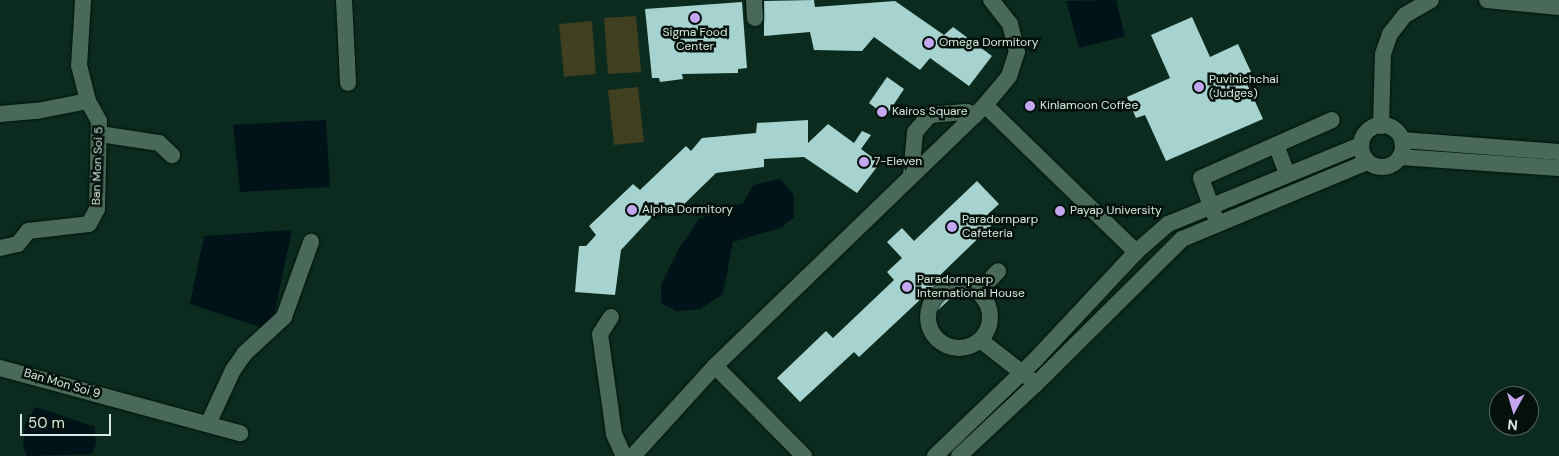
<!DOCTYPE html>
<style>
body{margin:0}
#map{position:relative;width:1559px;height:456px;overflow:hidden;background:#0a2b1e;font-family:"DM Sans",sans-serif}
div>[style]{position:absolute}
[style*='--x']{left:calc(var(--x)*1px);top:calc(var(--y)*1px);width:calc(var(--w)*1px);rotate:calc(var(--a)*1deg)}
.green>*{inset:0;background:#403f1f}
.water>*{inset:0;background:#001319}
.building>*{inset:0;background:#a6d2cf}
.roads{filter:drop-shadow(0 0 1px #001209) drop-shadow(0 0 1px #001209)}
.minor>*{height:16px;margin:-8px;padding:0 8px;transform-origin:8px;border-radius:8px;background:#496a5b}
.minor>.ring{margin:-8px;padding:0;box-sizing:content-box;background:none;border:16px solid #496a5b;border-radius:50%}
.dots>*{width:14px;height:14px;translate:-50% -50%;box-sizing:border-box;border:2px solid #04100a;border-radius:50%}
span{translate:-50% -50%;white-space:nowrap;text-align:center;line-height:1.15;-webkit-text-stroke:5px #04100a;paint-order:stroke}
.poi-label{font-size:12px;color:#d7e9df}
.left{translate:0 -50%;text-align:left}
.street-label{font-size:12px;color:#d7e9df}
.north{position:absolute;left:1489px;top:386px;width:50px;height:50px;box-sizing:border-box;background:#04100a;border:1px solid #58675f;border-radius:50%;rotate:186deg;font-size:14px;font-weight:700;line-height:20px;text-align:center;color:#d7e9df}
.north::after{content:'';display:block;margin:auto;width:18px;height:22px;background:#c5a6f0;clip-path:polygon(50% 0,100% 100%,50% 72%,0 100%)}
.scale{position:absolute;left:20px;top:414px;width:91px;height:22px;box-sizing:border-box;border:2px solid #d7e9df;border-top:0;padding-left:6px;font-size:15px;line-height:18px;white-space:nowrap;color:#d7e9df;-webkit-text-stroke:4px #04100a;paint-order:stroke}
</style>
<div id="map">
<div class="green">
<div style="clip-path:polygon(636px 16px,641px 72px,608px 74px,604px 18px)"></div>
<div style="clip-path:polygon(592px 21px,596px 74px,564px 77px,559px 24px)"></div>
<div style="clip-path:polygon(638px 87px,644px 142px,614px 145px,608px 90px)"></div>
</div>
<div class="water">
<div style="clip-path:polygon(1116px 0,1125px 36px,1079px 48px,1066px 1px)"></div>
<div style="clip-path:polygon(326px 120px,330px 187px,240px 192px,233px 125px)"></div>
<div style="clip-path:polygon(780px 179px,794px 195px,794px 217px,780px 228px,733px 242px,723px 294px,700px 309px,676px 311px,661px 303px,661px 285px,680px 247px,699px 219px,743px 203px,753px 185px)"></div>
<div style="clip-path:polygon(292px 230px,274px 316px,266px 329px,190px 304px,204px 236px)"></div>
<div style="clip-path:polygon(36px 407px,95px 427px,96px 444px,92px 454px,27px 456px,23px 447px,25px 424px)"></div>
</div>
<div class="building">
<div style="clip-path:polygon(814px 0,815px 7px,895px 1px,944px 35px,953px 27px,992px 56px,969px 86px,930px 58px,920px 70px,874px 37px,862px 51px,814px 50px,810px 32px,764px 36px,764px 1px)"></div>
<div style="clip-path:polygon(742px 2px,747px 68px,738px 69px,738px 73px,682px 74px,683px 79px,660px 82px,659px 78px,652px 78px,645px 9px)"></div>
<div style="clip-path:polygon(1192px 17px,1210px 57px,1238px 44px,1251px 72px,1243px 75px,1263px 119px,1166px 161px,1145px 115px,1136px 118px,1127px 97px,1170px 78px,1151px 35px)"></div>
<div style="clip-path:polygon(887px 77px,904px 89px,886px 116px,869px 103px)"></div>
<div style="clip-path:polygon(808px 120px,808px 143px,828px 124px,854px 143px,862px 131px,871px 135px,861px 149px,880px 163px,857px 193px,804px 157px,764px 159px,764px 167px,716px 173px,674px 214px,661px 207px,621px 250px,615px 295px,575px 292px,579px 246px,586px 246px,596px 235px,589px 226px,633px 184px,640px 190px,686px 146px,691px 151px,702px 138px,756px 133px,757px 123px)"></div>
<div style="clip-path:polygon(977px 181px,999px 204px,986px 216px,993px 224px,935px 280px,952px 297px,937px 311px,923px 297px,859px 357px,854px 352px,800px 402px,777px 378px,826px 331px,833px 338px,894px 280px,887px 272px,902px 258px,887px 242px,902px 228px,914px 241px)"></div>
</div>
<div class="roads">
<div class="minor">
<div style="--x:344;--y:0;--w:83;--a:87.2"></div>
<div style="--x:754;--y:0;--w:18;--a:87"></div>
<div style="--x:1487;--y:0;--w:72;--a:5.6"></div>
<div style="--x:985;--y:105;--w:211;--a:44.2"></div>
<div style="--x:0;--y:114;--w:37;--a:-5"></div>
<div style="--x:37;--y:111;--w:52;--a:-11.1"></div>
<div class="ring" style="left:1361px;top:125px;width:26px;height:26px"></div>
<div style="--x:1381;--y:126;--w:72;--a:-88.4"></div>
<div style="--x:1383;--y:54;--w:21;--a:-71"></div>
<div style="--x:1390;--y:34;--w:24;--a:-52"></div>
<div style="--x:1405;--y:15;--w:30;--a:-30"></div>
<div style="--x:100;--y:134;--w:60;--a:8.7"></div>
<div style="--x:159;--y:143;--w:18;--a:43"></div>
<div style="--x:1402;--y:140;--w:157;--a:4.4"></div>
<div style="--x:1276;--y:145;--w:31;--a:69"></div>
<div style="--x:1400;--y:157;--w:159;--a:4"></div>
<div style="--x:911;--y:176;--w:44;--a:-84.8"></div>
<div style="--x:915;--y:132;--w:23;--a:-49"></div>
<div style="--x:930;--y:115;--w:37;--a:-5"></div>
<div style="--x:967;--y:112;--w:9;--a:21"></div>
<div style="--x:1214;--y:214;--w:38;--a:-110"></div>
<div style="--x:1201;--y:178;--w:143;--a:-23.9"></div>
<div style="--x:0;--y:248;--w:18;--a:-13"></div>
<div style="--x:18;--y:244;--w:16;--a:-52"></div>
<div style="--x:28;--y:231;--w:61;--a:-6.5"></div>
<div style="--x:89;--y:224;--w:17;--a:-62"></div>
<div style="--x:97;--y:209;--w:88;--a:-88.7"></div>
<div style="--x:99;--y:121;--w:23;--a:-119"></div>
<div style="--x:88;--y:101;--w:36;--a:-104"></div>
<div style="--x:79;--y:66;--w:66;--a:-86.5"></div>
<div class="ring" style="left:928px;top:286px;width:46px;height:46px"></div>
<div style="--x:978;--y:292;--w:29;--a:-46"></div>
<div style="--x:611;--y:317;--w:20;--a:123"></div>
<div style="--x:600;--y:334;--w:101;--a:82"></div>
<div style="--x:614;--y:434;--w:24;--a:66"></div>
<div style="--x:980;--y:340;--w:62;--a:37.8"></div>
<div style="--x:715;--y:366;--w:127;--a:45.3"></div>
<div style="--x:0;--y:368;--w:249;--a:15.2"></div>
<div style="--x:208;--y:424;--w:60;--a:-65.2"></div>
<div style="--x:233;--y:370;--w:21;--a:-55"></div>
<div style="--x:245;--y:353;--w:53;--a:-42.7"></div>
<div style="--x:284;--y:317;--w:80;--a:-70.2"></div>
<div style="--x:633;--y:456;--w:122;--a:-47.7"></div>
<div style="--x:715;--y:366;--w:376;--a:-44"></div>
<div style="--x:985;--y:105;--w:38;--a:-50"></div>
<div style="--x:1009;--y:76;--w:25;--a:-72"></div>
<div style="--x:1017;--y:52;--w:29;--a:-104"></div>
<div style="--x:1010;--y:24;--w:31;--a:-128"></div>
<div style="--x:935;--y:456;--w:139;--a:-43.8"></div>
<div style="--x:1035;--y:360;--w:148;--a:-46.9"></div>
<div style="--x:1136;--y:252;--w:43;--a:-41.2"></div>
<div style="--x:1168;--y:224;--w:209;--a:-22.3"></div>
<div style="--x:959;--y:456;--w:105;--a:-43.1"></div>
<div style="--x:1036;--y:384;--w:206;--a:-44.8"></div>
<div style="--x:1182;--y:239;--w:200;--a:-22.6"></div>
</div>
</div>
<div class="dots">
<div style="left:695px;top:18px;background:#c5a6f0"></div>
<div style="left:929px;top:43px;background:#c5a6f0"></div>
<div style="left:1199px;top:87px;background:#c5a6f0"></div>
<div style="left:1030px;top:106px;background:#c5a6f0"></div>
<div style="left:882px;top:112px;background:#c5a6f0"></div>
<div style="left:864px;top:162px;background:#c5a6f0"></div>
<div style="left:632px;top:210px;background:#c5a6f0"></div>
<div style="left:1060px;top:211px;background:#c5a6f0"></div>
<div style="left:952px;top:227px;background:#c5a6f0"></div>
<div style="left:907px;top:287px;background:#c5a6f0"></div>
</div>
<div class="poi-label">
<span style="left:695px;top:40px">Sigma Food<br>Center</span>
<span class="left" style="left:939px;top:43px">Omega Dormitory</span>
<span class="left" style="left:1209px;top:87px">Puvinichchai<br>(Judges)</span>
<span class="left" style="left:1040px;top:106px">Kinlamoon Coffee</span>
<span class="left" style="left:892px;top:112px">Kairos Square</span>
<span class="left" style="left:874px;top:162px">7-Eleven</span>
<span class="left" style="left:642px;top:210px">Alpha Dormitory</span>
<span class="left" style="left:1070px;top:211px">Payap University</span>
<span class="left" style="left:962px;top:227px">Paradornparp<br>Cafeteria</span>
<span class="left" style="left:917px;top:287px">Paradornparp<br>International House</span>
</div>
<div class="street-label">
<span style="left:98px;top:166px;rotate:-88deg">Ban Mon Soi 5</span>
<span style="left:62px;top:384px;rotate:16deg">Ban Mon Soi 9</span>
</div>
<div class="north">N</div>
<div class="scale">50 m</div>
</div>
